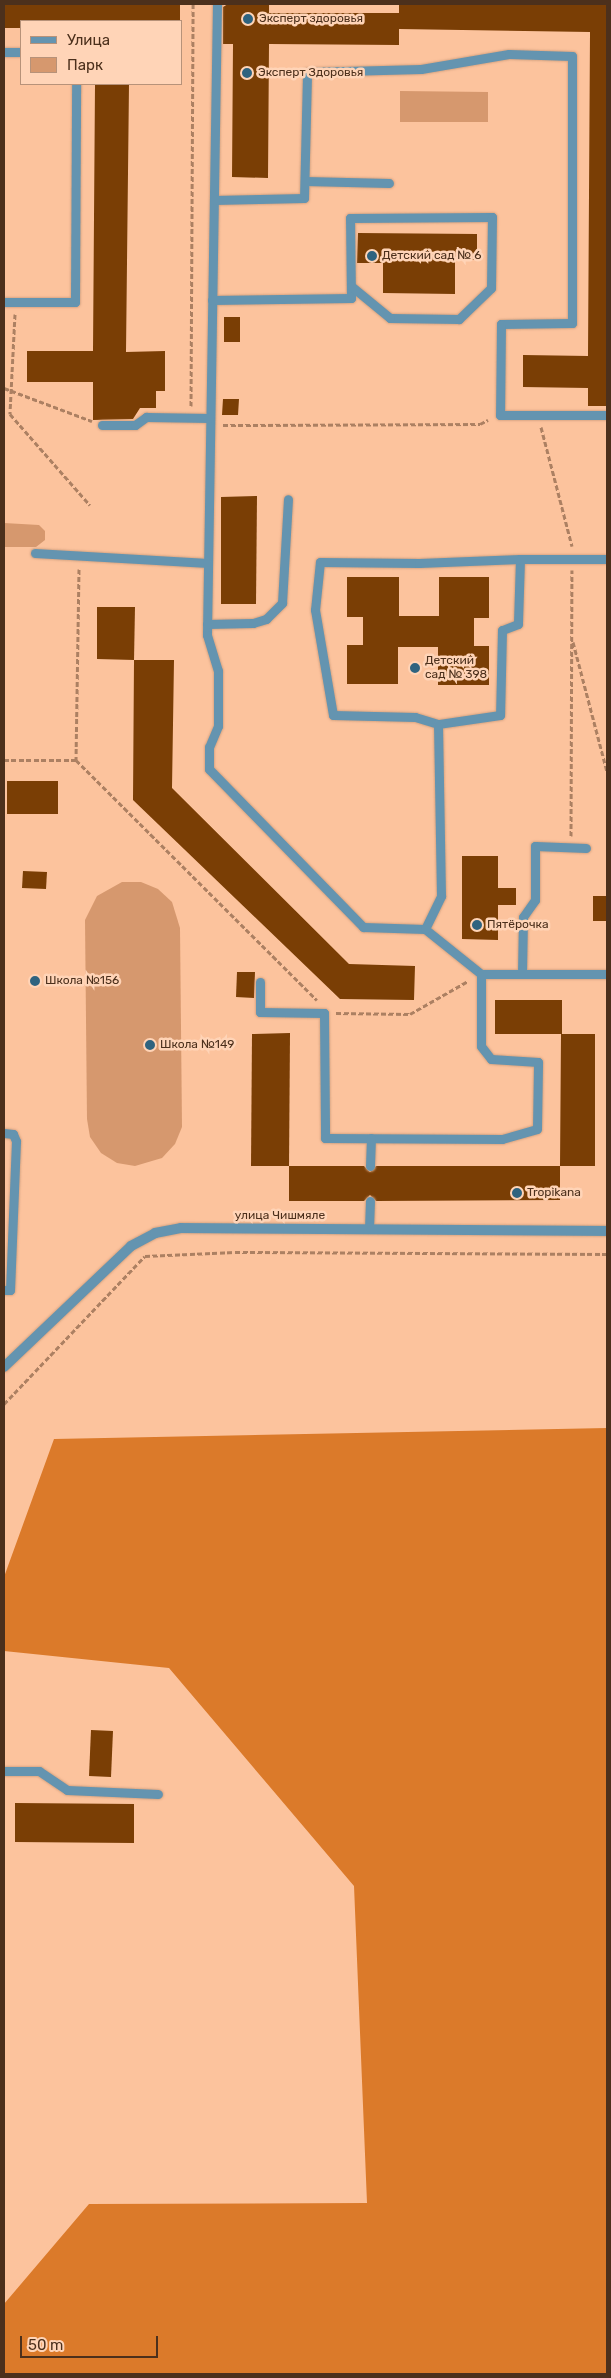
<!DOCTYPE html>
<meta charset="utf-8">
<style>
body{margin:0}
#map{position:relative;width:611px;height:2378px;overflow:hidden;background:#fcc39d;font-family:Rubik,sans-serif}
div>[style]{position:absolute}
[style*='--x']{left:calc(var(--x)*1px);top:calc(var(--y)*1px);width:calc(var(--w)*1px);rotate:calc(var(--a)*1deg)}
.green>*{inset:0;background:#d6986e}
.forest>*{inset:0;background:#db7a2a}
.building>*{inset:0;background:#7a3e05}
.path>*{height:3px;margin-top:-1.5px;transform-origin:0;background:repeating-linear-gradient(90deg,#ac8062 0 5px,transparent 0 7.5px)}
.roads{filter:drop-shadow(0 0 1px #d5a381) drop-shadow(0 0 1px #d5a381)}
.service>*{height:9px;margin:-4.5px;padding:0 4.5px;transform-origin:4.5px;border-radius:4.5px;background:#6494b0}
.minor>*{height:10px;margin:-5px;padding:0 5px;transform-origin:5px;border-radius:5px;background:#6494b0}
.dots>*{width:14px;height:14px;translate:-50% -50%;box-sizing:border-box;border:2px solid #ffd4b7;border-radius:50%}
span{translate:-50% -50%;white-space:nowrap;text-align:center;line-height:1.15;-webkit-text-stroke:5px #ffd4b7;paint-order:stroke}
.poi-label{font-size:12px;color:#4c301c}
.left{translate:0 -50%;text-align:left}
.street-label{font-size:12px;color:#4c301c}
.frame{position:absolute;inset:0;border:5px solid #4c301c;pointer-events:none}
.legend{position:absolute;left:20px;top:20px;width:162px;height:65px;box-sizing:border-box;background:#ffd4b7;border:1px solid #b79279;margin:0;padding:6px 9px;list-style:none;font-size:15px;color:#4c301c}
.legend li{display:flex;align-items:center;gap:10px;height:25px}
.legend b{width:25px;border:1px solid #b79279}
.scale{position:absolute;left:20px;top:2336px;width:138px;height:22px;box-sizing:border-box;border:2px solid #4c301c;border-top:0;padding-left:6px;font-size:15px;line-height:18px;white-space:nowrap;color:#4c301c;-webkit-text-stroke:4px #ffd4b7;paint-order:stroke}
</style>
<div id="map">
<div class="green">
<div style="clip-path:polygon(400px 91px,488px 92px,488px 122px,400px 122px)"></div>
<div style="clip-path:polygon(4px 523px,39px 525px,45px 531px,45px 540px,36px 547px,4px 547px)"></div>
<div style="clip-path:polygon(122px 882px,141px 882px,158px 889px,172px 902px,180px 928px,182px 1127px,175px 1144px,162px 1158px,135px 1166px,117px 1163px,101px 1153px,90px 1137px,87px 1119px,85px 920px,97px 896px)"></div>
</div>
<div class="forest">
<div style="clip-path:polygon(607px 1428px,607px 2374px,4px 2374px,4px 2304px,89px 2204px,367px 2203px,354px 1886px,169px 1668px,4px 1651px,4px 1577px,54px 1439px)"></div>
</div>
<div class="building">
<div style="clip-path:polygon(4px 4px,180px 4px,180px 21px,21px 21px,21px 28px,4px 28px)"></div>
<div style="clip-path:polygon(228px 4px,269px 4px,269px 13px,399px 13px,399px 4px,607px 4px,607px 406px,588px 406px,588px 388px,523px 387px,523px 355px,588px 356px,590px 32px,399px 29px,399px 45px,269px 44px,268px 178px,232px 177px,233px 44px,223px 44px,223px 7px)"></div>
<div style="clip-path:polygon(95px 84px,129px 84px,126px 352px,165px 351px,165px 391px,156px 391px,156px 408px,140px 408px,133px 419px,93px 420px,93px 382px,27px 382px,27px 351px,93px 351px)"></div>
<div style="clip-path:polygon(358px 233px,477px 234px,477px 260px,455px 260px,455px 294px,383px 293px,383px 263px,357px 263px)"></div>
<div style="clip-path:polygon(224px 317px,240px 317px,240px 342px,224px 342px)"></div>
<div style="clip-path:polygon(223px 399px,239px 399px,238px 415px,222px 415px)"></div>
<div style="clip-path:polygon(257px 496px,256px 604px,221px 604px,221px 497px)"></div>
<div style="clip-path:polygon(347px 577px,399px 577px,399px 616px,439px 616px,439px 577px,489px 577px,489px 618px,474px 618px,474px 646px,489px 646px,489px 685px,438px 685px,438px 647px,398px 647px,398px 684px,347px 684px,347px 645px,363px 645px,363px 617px,347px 617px)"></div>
<div style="clip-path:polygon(97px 607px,135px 607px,134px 660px,97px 659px)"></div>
<div style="clip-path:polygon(134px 660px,174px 660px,172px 788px,349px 964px,415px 966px,414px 1000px,340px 999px,133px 800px)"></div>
<div style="clip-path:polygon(7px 781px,58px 781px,58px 814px,7px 814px)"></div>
<div style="clip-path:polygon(462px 856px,498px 856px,498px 888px,516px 888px,516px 905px,498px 905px,498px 940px,462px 939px)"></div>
<div style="clip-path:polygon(23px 871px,47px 872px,46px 889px,22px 888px)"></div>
<div style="clip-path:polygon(593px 896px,607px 896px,607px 921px,593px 921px)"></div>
<div style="clip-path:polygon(237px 972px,255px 972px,254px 998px,236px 997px)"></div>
<div style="clip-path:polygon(495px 1000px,562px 1000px,562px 1034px,595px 1034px,595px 1166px,560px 1166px,561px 1034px,495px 1034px)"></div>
<div style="clip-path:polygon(290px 1033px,289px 1166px,251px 1166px,252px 1034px)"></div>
<div style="clip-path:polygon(289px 1166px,364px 1166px,370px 1172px,376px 1166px,560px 1166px,560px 1200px,376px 1201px,370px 1195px,364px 1201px,289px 1201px)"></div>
<div style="clip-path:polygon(91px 1730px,113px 1731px,111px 1777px,89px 1776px)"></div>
<div style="clip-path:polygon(15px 1803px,134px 1804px,134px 1843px,15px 1842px)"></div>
</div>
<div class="path">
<div style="--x:15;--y:314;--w:100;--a:92.9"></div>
<div style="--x:10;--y:414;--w:121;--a:48.7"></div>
<div style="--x:4;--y:388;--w:94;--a:20.6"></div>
<div style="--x:191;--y:406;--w:402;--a:-89.7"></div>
<div style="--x:223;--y:425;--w:257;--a:-0.2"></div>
<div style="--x:480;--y:424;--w:9;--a:-27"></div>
<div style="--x:541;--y:427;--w:123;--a:75.4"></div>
<div style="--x:79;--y:569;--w:191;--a:90.9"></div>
<div style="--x:76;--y:760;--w:340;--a:44.9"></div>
<div style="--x:573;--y:642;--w:134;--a:75.3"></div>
<div style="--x:4;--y:760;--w:72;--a:0"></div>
<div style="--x:571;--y:836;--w:266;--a:-89.8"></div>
<div style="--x:336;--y:1013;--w:74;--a:0.8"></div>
<div style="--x:410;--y:1014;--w:67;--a:-29.6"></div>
<div style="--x:4;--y:1404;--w:204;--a:-46.4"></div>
<div style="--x:145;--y:1256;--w:90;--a:-2.5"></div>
<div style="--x:235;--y:1252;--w:372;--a:0.3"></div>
</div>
<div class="roads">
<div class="service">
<div style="--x:217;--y:4;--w:631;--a:90.91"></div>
<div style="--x:207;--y:635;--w:38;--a:73"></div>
<div style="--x:218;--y:671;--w:55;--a:90"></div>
<div style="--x:218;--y:726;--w:23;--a:113"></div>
<div style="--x:209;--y:747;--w:22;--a:90"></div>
<div style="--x:209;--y:769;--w:221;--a:45.7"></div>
<div style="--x:363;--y:927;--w:62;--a:1.8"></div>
<div style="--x:425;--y:929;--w:72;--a:38.8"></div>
<div style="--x:4;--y:52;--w:17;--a:0"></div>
<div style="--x:305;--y:181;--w:84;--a:1.4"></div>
<div style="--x:214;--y:200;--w:90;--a:-1.3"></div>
<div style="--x:304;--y:198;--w:126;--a:-88.6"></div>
<div style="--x:307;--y:72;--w:114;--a:-1.5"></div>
<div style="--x:421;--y:69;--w:89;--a:-9.7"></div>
<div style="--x:509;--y:54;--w:63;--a:1.8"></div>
<div style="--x:572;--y:56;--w:267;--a:90"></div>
<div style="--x:572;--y:323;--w:71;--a:179.2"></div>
<div style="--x:501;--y:324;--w:91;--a:90.6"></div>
<div style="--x:500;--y:415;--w:107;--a:0"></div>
<div style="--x:212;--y:300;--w:139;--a:-0.8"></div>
<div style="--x:351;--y:298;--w:80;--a:-90.7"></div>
<div style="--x:350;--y:218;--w:142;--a:-0.4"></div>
<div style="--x:492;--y:217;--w:71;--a:90.8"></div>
<div style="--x:491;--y:288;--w:45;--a:135.9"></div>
<div style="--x:459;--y:319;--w:69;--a:-179.2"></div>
<div style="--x:390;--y:318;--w:50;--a:-140.6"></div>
<div style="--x:4;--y:302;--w:71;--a:0"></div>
<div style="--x:75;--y:302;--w:218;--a:-89.7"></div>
<div style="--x:102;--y:425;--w:33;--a:0"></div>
<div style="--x:135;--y:425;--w:14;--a:-36"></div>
<div style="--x:146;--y:417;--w:64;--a:0.9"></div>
<div style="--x:35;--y:553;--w:173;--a:3.3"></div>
<div style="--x:520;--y:559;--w:65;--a:91.8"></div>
<div style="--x:518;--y:624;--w:17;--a:159"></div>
<div style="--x:502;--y:630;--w:85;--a:91.3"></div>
<div style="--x:500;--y:715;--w:63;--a:171.7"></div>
<div style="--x:438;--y:724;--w:24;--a:-163"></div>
<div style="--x:415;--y:717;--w:82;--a:-178.6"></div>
<div style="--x:333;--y:715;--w:107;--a:-99.7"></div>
<div style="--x:315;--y:610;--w:48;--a:-84.1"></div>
<div style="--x:320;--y:562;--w:99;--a:0.6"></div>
<div style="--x:419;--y:563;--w:101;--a:-2.3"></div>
<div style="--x:520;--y:559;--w:87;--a:0"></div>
<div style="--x:207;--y:624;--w:46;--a:-1.2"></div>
<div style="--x:253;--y:623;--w:14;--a:-17"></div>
<div style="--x:266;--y:619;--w:23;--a:-45"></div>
<div style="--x:282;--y:603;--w:104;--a:-86.7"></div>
<div style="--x:425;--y:929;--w:37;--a:-64"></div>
<div style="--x:441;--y:896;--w:172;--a:-91"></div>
<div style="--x:522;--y:974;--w:57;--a:-89"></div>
<div style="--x:523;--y:917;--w:21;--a:-55"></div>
<div style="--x:535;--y:900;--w:54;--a:-90"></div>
<div style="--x:535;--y:846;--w:51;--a:2.2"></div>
<div style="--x:260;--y:982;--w:30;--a:90"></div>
<div style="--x:260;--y:1012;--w:64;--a:0.9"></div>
<div style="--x:324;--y:1013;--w:125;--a:89.5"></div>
<div style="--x:325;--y:1138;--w:177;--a:0.3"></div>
<div style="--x:502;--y:1139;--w:36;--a:-16"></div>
<div style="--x:537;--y:1129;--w:67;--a:-89.1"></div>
<div style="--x:538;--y:1062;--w:47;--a:-176.3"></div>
<div style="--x:491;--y:1059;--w:16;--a:-128"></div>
<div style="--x:481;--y:1046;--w:72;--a:-90"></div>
<div style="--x:481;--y:974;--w:126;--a:0"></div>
<div style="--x:4;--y:1133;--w:9;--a:6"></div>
<div style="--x:13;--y:1134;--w:8;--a:67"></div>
<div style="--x:16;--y:1141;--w:149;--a:92.3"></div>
<div style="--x:10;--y:1290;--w:6;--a:180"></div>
<div style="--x:370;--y:1166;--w:28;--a:-88"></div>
<div style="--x:369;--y:1229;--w:28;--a:-88"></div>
<div style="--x:4;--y:1771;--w:35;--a:0"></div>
<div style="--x:39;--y:1771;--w:34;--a:34"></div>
<div style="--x:67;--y:1790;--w:91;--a:2.5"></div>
</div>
<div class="minor">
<div style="--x:4;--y:1367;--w:175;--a:-43.6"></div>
<div style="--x:131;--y:1246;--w:27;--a:-28"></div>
<div style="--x:155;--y:1233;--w:26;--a:-11"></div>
<div style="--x:181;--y:1228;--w:426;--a:0.4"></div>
</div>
</div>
<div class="dots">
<div style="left:248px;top:19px;background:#2f637f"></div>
<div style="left:247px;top:73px;background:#2f637f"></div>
<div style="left:372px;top:256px;background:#2f637f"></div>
<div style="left:415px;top:668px;background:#2f637f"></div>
<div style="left:477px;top:925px;background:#2f637f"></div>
<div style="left:35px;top:981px;background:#2f637f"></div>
<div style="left:150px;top:1045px;background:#2f637f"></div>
<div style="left:517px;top:1193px;background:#2f637f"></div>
</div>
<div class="poi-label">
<span class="left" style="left:259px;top:19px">Эксперт здоровья</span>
<span class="left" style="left:258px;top:73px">Эксперт Здоровья</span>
<span class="left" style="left:382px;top:256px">Детский сад № 6</span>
<span class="left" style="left:425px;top:668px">Детский<br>сад № 398</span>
<span class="left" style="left:487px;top:925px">Пятёрочка</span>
<span class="left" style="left:45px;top:981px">Школа №156</span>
<span class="left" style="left:160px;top:1045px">Школа №149</span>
<span class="left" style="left:527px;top:1193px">Tropikana</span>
</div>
<div class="street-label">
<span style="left:280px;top:1216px">улица Чишмяле</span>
</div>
<div class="frame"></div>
<ul class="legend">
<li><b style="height:6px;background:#6494b0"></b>Улица</li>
<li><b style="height:14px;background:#d6986e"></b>Парк</li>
</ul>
<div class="scale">50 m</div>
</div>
